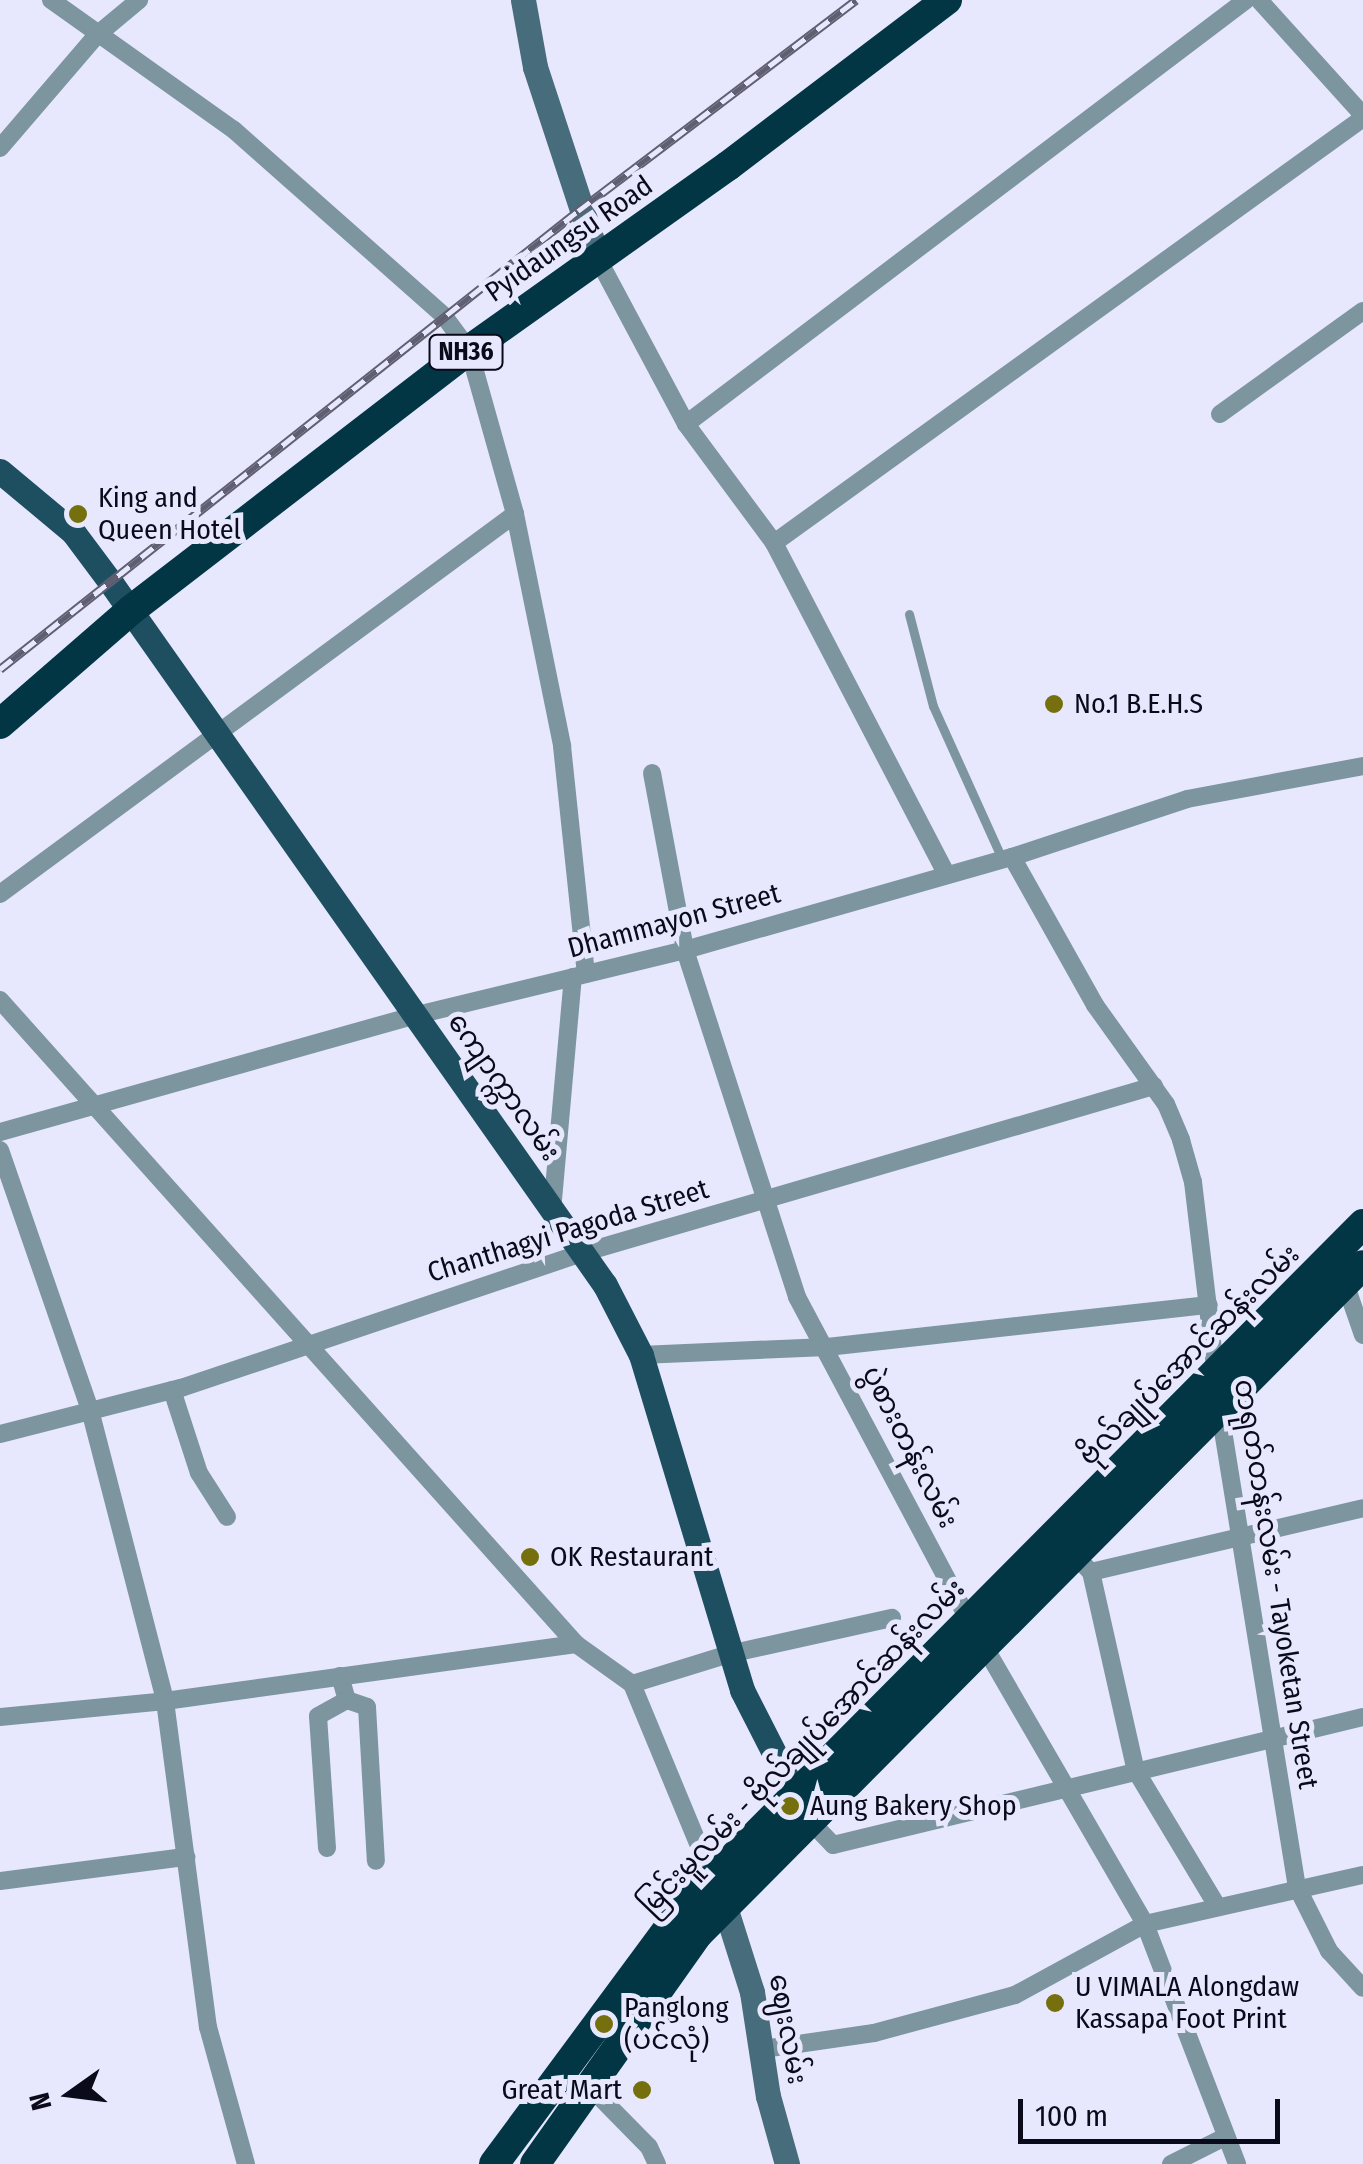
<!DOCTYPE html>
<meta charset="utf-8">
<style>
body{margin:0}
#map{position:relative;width:1363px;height:2164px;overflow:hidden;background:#e7e8fd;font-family:"Fira Sans Condensed","Noto Sans Myanmar",sans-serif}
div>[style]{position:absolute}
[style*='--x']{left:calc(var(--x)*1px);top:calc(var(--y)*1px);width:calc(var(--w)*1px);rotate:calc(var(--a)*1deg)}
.lane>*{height:9px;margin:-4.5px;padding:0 4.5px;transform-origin:4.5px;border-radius:4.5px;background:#7c959f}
.street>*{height:18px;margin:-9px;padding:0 9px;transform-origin:9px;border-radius:9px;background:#7c959f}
.secondary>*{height:25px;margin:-12.5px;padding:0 12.5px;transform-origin:12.5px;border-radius:12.5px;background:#476c7b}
.primary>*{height:25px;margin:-12.5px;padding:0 12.5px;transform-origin:12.5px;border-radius:12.5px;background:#1e4f61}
.highway>*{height:30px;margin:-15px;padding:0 15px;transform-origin:15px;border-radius:15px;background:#033645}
.rail>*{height:9px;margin-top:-4.5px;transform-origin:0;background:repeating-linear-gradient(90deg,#e7e8fd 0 15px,#605f72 0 30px);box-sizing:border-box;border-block:2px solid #605f72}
.dots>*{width:28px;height:28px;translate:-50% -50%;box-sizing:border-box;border:5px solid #e7e8fd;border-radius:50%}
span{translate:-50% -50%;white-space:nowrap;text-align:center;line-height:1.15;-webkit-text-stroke:10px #e7e8fd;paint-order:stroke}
.shield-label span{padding:2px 8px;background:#e7e8fd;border:2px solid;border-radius:8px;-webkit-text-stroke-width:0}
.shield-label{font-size:25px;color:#0b0a1b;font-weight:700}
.street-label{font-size:28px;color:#0b0a1b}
.poi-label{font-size:28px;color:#0b0a1b}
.left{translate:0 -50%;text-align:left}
.right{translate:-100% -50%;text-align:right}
.north{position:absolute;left:20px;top:2044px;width:100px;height:100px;-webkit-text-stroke:8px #e7e8fd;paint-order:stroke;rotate:256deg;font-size:28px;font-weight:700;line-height:40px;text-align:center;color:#0b0a1b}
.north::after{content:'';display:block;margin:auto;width:35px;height:45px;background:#0b0a1b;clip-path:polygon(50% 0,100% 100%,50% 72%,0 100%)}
.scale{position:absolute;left:1018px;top:2099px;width:262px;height:45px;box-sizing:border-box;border:5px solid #0b0a1b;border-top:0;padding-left:12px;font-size:30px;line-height:35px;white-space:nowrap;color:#0b0a1b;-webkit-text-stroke:8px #e7e8fd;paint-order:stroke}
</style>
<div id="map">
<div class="lane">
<div style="--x:909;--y:614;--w:95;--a:75.4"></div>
<div style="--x:933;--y:706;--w:168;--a:65.7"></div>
</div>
<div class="street">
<div style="--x:51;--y:0;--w:224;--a:35.4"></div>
<div style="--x:234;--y:130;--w:281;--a:41.5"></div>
<div style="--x:444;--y:316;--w:42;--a:53.7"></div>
<div style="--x:469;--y:350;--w:170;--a:74.3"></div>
<div style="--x:515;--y:514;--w:237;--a:78.5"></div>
<div style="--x:562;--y:746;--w:229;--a:84"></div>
<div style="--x:1259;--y:0;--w:155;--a:47.9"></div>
<div style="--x:0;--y:148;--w:149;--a:-49.4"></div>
<div style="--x:97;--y:35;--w:55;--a:-39.8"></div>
<div style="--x:598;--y:259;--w:187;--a:61.9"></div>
<div style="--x:686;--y:424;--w:148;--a:53.5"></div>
<div style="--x:774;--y:543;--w:370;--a:62.5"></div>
<div style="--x:1220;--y:414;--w:176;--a:-35.8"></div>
<div style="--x:686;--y:424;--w:702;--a:-37.13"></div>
<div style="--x:774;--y:543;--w:726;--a:-35.81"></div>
<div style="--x:652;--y:773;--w:180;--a:79.4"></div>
<div style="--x:685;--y:950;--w:365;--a:72.1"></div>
<div style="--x:797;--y:1297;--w:366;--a:62"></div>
<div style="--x:969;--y:1620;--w:351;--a:59.9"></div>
<div style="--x:1145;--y:1924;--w:257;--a:69"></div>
<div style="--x:1012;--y:857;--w:170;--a:60.7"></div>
<div style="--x:1095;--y:1005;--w:122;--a:54.4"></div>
<div style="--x:1166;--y:1104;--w:39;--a:67"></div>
<div style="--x:1181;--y:1140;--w:44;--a:74.1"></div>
<div style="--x:1193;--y:1182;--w:194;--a:83.2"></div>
<div style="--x:0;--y:894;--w:640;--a:-36.42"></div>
<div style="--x:0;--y:1000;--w:864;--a:48.19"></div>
<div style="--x:576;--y:1644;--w:69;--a:35.5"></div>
<div style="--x:632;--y:1684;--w:217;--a:67.5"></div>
<div style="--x:0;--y:1132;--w:433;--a:-15.7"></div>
<div style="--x:417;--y:1015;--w:276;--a:-13.6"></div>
<div style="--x:685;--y:950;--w:340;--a:-15.9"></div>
<div style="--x:1012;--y:857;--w:184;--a:-18.3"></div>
<div style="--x:1187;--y:799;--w:179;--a:-10.6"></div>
<div style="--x:0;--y:1150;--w:275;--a:70.9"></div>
<div style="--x:90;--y:1410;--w:301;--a:75.5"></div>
<div style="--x:165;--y:1701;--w:329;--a:82.5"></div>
<div style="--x:208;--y:2027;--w:142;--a:74.5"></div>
<div style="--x:552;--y:1211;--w:235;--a:-84.9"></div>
<div style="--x:1345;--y:1283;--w:55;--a:70.9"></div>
<div style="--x:641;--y:1355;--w:186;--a:-2.5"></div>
<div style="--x:827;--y:1347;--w:384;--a:-6.3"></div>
<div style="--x:172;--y:1390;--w:87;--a:72"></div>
<div style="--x:199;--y:1473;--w:52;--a:57.5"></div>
<div style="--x:1219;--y:1406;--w:487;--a:80.8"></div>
<div style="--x:1297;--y:1887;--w:72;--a:63.4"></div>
<div style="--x:1329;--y:1951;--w:50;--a:47.4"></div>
<div style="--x:0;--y:1434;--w:187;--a:-14.3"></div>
<div style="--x:181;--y:1388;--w:423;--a:-18.6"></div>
<div style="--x:582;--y:1253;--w:596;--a:-16.28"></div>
<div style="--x:1072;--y:1553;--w:27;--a:45"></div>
<div style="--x:1091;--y:1572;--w:204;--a:77.3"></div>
<div style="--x:1136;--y:1771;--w:157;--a:59"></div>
<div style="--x:1091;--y:1572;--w:279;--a:-13.2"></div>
<div style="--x:340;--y:1676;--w:25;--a:74"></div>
<div style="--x:347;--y:1700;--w:21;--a:19"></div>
<div style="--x:367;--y:1707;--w:154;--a:86.7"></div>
<div style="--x:632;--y:1684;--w:102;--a:-17.2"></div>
<div style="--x:729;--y:1654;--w:167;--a:-12.5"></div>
<div style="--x:0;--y:1717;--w:166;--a:-5.5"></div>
<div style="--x:165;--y:1701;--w:415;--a:-7.9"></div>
<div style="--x:810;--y:1821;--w:33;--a:46"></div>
<div style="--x:833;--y:1845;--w:545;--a:-13.58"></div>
<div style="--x:327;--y:1848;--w:132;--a:-93.9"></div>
<div style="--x:318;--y:1716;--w:33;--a:-29"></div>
<div style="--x:0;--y:1881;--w:188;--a:-7.4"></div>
<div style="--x:763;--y:2049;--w:112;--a:-8.2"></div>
<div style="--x:874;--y:2033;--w:146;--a:-15.1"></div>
<div style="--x:1015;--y:1995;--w:148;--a:-28.6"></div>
<div style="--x:1145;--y:1924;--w:223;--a:-12.7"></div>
<div style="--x:590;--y:2087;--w:84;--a:45.5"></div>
<div style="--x:649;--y:2147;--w:19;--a:65"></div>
<div style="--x:1171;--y:2164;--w:58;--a:-26.6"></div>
</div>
<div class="secondary">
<div style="--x:523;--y:0;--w:68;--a:79.8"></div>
<div style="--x:535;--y:67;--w:202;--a:71.8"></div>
<div style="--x:725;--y:1907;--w:89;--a:72.4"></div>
<div style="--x:752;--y:1992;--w:105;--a:81.3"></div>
<div style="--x:768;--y:2096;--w:71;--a:74.4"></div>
</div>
<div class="primary">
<div style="--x:0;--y:471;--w:95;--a:39.9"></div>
<div style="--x:73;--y:532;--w:64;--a:53.3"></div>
<div style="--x:111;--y:583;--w:858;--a:54.87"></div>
<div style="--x:605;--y:1285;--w:79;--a:62.8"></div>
<div style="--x:641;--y:1355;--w:350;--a:73.2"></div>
<div style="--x:742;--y:1690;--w:132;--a:63"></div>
</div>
<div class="highway">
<div style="--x:0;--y:724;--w:174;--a:-41"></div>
<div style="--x:131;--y:610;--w:426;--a:-37.6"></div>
<div style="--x:469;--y:350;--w:318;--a:-35.4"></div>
<div style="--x:728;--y:166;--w:275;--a:-37.2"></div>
<div style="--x:494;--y:2164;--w:320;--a:-53.5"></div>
<div style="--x:684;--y:1907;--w:963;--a:-45.17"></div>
<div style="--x:535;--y:2164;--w:282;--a:-54.7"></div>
<div style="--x:698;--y:1934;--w:943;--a:-45.17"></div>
</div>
<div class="rail">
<div style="--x:0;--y:669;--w:737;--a:-38.39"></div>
<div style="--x:578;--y:211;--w:349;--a:-37.2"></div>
</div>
<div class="dots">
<div style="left:78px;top:514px;background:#766f0e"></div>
<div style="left:1054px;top:704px;background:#766f0e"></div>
<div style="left:530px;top:1557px;background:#766f0e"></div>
<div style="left:790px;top:1806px;background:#766f0e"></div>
<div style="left:1055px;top:2003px;background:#766f0e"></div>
<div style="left:604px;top:2024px;background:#766f0e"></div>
<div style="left:642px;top:2090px;background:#766f0e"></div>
</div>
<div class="shield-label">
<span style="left:466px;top:352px">NH36</span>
</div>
<div class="street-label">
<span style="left:569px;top:239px;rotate:-35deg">Pyidaungsu Road</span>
<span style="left:674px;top:921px;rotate:-15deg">Dhammayon Street</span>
<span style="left:504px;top:1087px;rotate:55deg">ကျောက္ကာလမ်း</span>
<span style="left:568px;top:1231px;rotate:-17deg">Chanthagyi Pagoda Street</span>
<span style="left:1189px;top:1355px;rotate:-45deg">ဗိုလ်ချုပ်အောင်ဆန်းလမ်း</span>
<span style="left:910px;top:1447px;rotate:63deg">ပွဲစားတန်းလမ်း</span>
<span style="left:1276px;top:1584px;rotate:81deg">တရုတ်တန်းလမ်း - Tayoketan Street</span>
<span style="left:802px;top:1747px;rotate:-46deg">မြင်းမူလမ်း - ဗိုလ်ချုပ်အောင်ဆန်းလမ်း</span>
<span style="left:788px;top:2029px;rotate:80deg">ဈေးလမ်း</span>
</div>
<div class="poi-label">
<span class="left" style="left:98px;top:514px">King and<br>Queen Hotel</span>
<span class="left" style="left:1074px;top:704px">No.1 B.E.H.S</span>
<span class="left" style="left:550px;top:1557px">OK Restaurant</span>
<span class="left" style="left:810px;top:1806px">Aung Bakery Shop</span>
<span class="left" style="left:1075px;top:2003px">U VIMALA Alongdaw<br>Kassapa Foot Print</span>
<span class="left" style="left:624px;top:2024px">Panglong<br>(ပင်လုံ)</span>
<span class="right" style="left:622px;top:2090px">Great Mart</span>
</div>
<div class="north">N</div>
<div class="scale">100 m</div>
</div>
